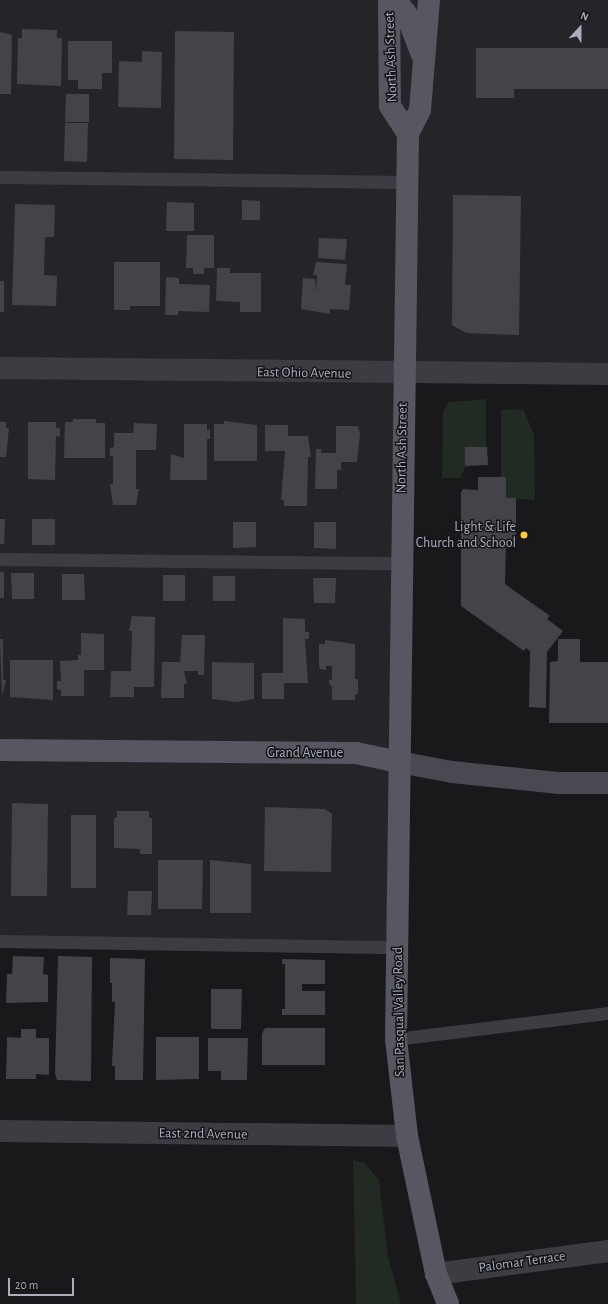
<!DOCTYPE html>
<style>
body{margin:0}
#map{position:relative;width:608px;height:1304px;overflow:hidden;background:#19191c;font-family:"Alegreya Sans",sans-serif}
div>[style]{position:absolute}
[style*='--x']{left:calc(var(--x)*1px);top:calc(var(--y)*1px);width:calc(var(--w)*1px);rotate:calc(var(--a)*1deg)}
.built>*{inset:0;background:#252529}
.green>*{inset:0;background:#212a23}
.building>*{inset:0;background:#434349}
.lane>*{height:13px;margin:-6.5px;padding:0 6.5px;transform-origin:6.5px;border-radius:6.5px;background:#3c3c43}
.street>*{height:22px;margin:-11px;padding:0 11px;transform-origin:11px;border-radius:11px;background:#3c3c43}
.secondary>*{height:22px;margin:-11px;padding:0 11px;transform-origin:11px;border-radius:11px;background:#484951}
.primary>*{height:22px;margin:-11px;padding:0 11px;transform-origin:11px;border-radius:11px;background:#565760}
.dots>*{width:11px;height:11px;translate:-50% -50%;box-sizing:border-box;border:2px solid #141417;border-radius:50%}
span{translate:-50% -50%;white-space:nowrap;text-align:center;line-height:1.15;-webkit-text-stroke:3px #141417;paint-order:stroke}
.street-label{font-size:14px;color:#abaebc}
.poi-label{font-size:14px;color:#abaebc}
.right{translate:-100% -50%;text-align:right}
.north{position:absolute;left:560px;top:8px;width:40px;height:40px;-webkit-text-stroke:3px #141417;paint-order:stroke;rotate:21deg;font-size:11px;font-weight:700;line-height:16px;text-align:center;color:#abaebc}
.north::after{content:'';display:block;margin:auto;width:14px;height:18px;background:#abaebc;clip-path:polygon(50% 0,100% 100%,50% 72%,0 100%)}
.scale{position:absolute;left:8px;top:1278px;width:66px;height:18px;box-sizing:border-box;border:2px solid #abaebc;border-top:0;padding-left:5px;font-size:12px;line-height:14px;white-space:nowrap;color:#abaebc;-webkit-text-stroke:3px #141417;paint-order:stroke}
</style>
<div id="map">
<div class="built">
<div style="clip-path:polygon(0 0,608px 0,608px 374px,404px 373px,398px 947px,0 941px)"></div>
</div>
<div class="green">
<div style="clip-path:polygon(486px 399px,486px 447px,465px 466px,461px 478px,442px 478px,443px 411px,449px 402px)"></div>
<div style="clip-path:polygon(523px 409px,534px 435px,535px 500px,506px 498px,506px 478px,501px 477px,501px 410px)"></div>
<div style="clip-path:polygon(353px 1160px,365px 1163px,379px 1180px,388px 1257px,401px 1304px,356px 1304px)"></div>
</div>
<div class="building">
<div style="clip-path:polygon(22px 29px,57px 30px,57px 38px,62px 38px,61px 86px,17px 84px,18px 38px,22px 38px)"></div>
<div style="clip-path:polygon(175px 31px,234px 32px,233px 160px,174px 159px)"></div>
<div style="clip-path:polygon(0 32px,12px 35px,11px 94px,0 94px)"></div>
<div style="clip-path:polygon(68px 41px,112px 41px,112px 73px,102px 73px,102px 89px,78px 89px,78px 80px,68px 80px)"></div>
<div style="clip-path:polygon(476px 48px,608px 48px,608px 89px,514px 89px,514px 98px,476px 98px)"></div>
<div style="clip-path:polygon(142px 51px,162px 52px,161px 108px,118px 107px,119px 61px,142px 62px)"></div>
<div style="clip-path:polygon(66px 94px,89px 94px,89px 122px,65px 122px)"></div>
<div style="clip-path:polygon(65px 123px,88px 123px,87px 162px,64px 161px)"></div>
<div style="clip-path:polygon(453px 195px,521px 196px,519px 335px,466px 333px,452px 325px)"></div>
<div style="clip-path:polygon(242px 200px,260px 201px,260px 220px,242px 220px)"></div>
<div style="clip-path:polygon(167px 202px,194px 203px,194px 231px,166px 231px)"></div>
<div style="clip-path:polygon(15px 204px,55px 205px,54px 237px,45px 237px,44px 275px,57px 276px,56px 306px,12px 305px)"></div>
<div style="clip-path:polygon(187px 235px,214px 235px,214px 268px,204px 268px,204px 274px,193px 274px,193px 268px,186px 268px)"></div>
<div style="clip-path:polygon(319px 238px,347px 239px,345px 260px,318px 258px)"></div>
<div style="clip-path:polygon(114px 262px,160px 262px,160px 306px,130px 306px,130px 310px,114px 310px)"></div>
<div style="clip-path:polygon(316px 262px,347px 264px,345px 285px,351px 285px,349px 310px,330px 309px,330px 314px,301px 309px,303px 278px,315px 279px,316px 292px,317px 275px,313px 275px)"></div>
<div style="clip-path:polygon(217px 268px,230px 268px,230px 273px,261px 273px,261px 312px,240px 312px,240px 302px,216px 301px)"></div>
<div style="clip-path:polygon(166px 277px,179px 278px,179px 284px,210px 285px,209px 312px,178px 311px,178px 315px,165px 315px)"></div>
<div style="clip-path:polygon(0 281px,4px 281px,4px 312px,0 312px)"></div>
<div style="clip-path:polygon(73px 419px,96px 419px,96px 423px,105px 423px,105px 458px,64px 458px,65px 422px,73px 422px)"></div>
<div style="clip-path:polygon(224px 421px,257px 425px,257px 461px,214px 461px,214px 424px,224px 424px)"></div>
<div style="clip-path:polygon(0 422px,6px 422px,6px 428px,9px 428px,6px 457px,0 457px)"></div>
<div style="clip-path:polygon(28px 422px,56px 422px,56px 428px,60px 428px,60px 437px,56px 436px,55px 480px,28px 479px)"></div>
<div style="clip-path:polygon(134px 423px,157px 424px,156px 450px,136px 450px,136px 489px,139px 489px,136px 505px,113px 505px,110px 484px,113px 484px,113px 456px,110px 456px,110px 448px,114px 447px,114px 433px,133px 433px)"></div>
<div style="clip-path:polygon(184px 424px,207px 424px,207px 430px,210px 430px,210px 439px,207px 439px,207px 480px,170px 480px,171px 454px,184px 458px)"></div>
<div style="clip-path:polygon(265px 425px,288px 425px,288px 436px,308px 436px,311px 457px,308px 457px,307px 506px,284px 506px,284px 500px,281px 500px,285px 451px,265px 451px)"></div>
<div style="clip-path:polygon(336px 426px,358px 426px,360px 434px,357px 462px,341px 462px,341px 470px,337px 470px,337px 489px,315px 489px,316px 449px,321px 449px,321px 453px,336px 453px)"></div>
<div style="clip-path:polygon(465px 447px,487px 447px,488px 465px,465px 466px)"></div>
<div style="clip-path:polygon(478px 477px,506px 477px,506px 498px,516px 498px,516px 541px,506px 541px,505px 584px,550px 616px,547px 619px,563px 631px,547px 652px,546px 708px,529px 707px,530px 651px,526px 648px,524px 651px,461px 606px,461px 493px,463px 489px,478px 490px)"></div>
<div style="clip-path:polygon(0 519px,5px 519px,4px 544px,0 544px)"></div>
<div style="clip-path:polygon(32px 519px,55px 519px,55px 545px,32px 545px)"></div>
<div style="clip-path:polygon(233px 522px,256px 522px,256px 547px,233px 548px)"></div>
<div style="clip-path:polygon(314px 522px,336px 522px,336px 549px,314px 548px)"></div>
<div style="clip-path:polygon(0 572px,4px 572px,4px 598px,0 598px)"></div>
<div style="clip-path:polygon(11px 573px,34px 573px,34px 599px,12px 599px)"></div>
<div style="clip-path:polygon(62px 574px,84px 574px,85px 600px,62px 600px)"></div>
<div style="clip-path:polygon(163px 575px,185px 575px,185px 601px,163px 601px)"></div>
<div style="clip-path:polygon(213px 576px,235px 576px,235px 601px,213px 601px)"></div>
<div style="clip-path:polygon(313px 578px,336px 578px,335px 603px,314px 603px)"></div>
<div style="clip-path:polygon(132px 616px,155px 617px,154px 687px,134px 687px,134px 697px,110px 697px,111px 671px,131px 671px,132px 631px,129px 631px)"></div>
<div style="clip-path:polygon(283px 618px,305px 619px,305px 632px,309px 632px,309px 639px,305px 639px,308px 683px,284px 683px,284px 699px,262px 699px,262px 673px,283px 673px)"></div>
<div style="clip-path:polygon(81px 633px,104px 634px,104px 670px,84px 670px,84px 696px,61px 696px,61px 690px,57px 689px,57px 681px,61px 681px,60px 661px,78px 660px,78px 655px,81px 655px)"></div>
<div style="clip-path:polygon(182px 635px,205px 635px,204px 675px,198px 675px,198px 671px,184px 671px,187px 684px,184px 684px,184px 698px,161px 698px,162px 662px,180px 662px)"></div>
<div style="clip-path:polygon(0 639px,3px 639px,3px 680px,6px 680px,2px 696px)"></div>
<div style="clip-path:polygon(558px 639px,580px 639px,580px 662px,608px 662px,608px 723px,549px 723px,550px 662px,558px 661px)"></div>
<div style="clip-path:polygon(325px 640px,355px 644px,355px 679px,358px 679px,358px 694px,355px 694px,355px 700px,332px 700px,332px 687px,329px 683px,329px 680px,332px 680px,332px 666px,326px 666px,326px 670px,320px 669px,319px 666px,319px 644px,325px 644px)"></div>
<div style="clip-path:polygon(10px 660px,53px 660px,53px 700px,10px 697px)"></div>
<div style="clip-path:polygon(212px 662px,254px 663px,254px 699px,236px 702px,212px 699px)"></div>
<div style="clip-path:polygon(12px 803px,48px 804px,47px 896px,11px 896px)"></div>
<div style="clip-path:polygon(265px 807px,325px 809px,332px 814px,331px 872px,264px 871px)"></div>
<div style="clip-path:polygon(117px 811px,149px 811px,149px 818px,152px 818px,152px 854px,140px 854px,140px 849px,114px 848px,114px 818px,117px 818px)"></div>
<div style="clip-path:polygon(71px 815px,96px 815px,96px 888px,71px 888px)"></div>
<div style="clip-path:polygon(158px 860px,203px 860px,202px 909px,158px 909px)"></div>
<div style="clip-path:polygon(210px 860px,251px 864px,251px 913px,210px 913px)"></div>
<div style="clip-path:polygon(128px 891px,152px 891px,151px 915px,127px 915px)"></div>
<div style="clip-path:polygon(13px 956px,44px 957px,43px 974px,48px 975px,48px 1002px,6px 1003px,7px 974px,12px 974px)"></div>
<div style="clip-path:polygon(58px 956px,92px 957px,91px 1081px,57px 1080px,55px 1073px)"></div>
<div style="clip-path:polygon(110px 958px,145px 959px,143px 1080px,115px 1080px,115px 1066px,112px 1066px,115px 1002px,112px 1002px,112px 983px,110px 983px)"></div>
<div style="clip-path:polygon(282px 959px,325px 960px,325px 984px,302px 984px,302px 991px,325px 991px,325px 1015px,282px 1015px,282px 1009px,285px 1009px,285px 964px,282px 964px)"></div>
<div style="clip-path:polygon(211px 989px,242px 989px,241px 1029px,211px 1029px)"></div>
<div style="clip-path:polygon(265px 1028px,325px 1028px,325px 1065px,262px 1065px,262px 1034px)"></div>
<div style="clip-path:polygon(21px 1029px,36px 1029px,36px 1038px,49px 1038px,49px 1075px,36px 1074px,36px 1079px,6px 1079px,7px 1037px,21px 1038px)"></div>
<div style="clip-path:polygon(156px 1037px,199px 1037px,199px 1079px,156px 1080px)"></div>
<div style="clip-path:polygon(208px 1038px,248px 1038px,247px 1080px,221px 1080px,221px 1071px,208px 1071px)"></div>
</div>
<div class="lane">
<div style="--x:0;--y:177;--w:407;--a:0.7"></div>
<div style="--x:0;--y:559;--w:401;--a:0.6"></div>
<div style="--x:0;--y:941;--w:398;--a:0.9"></div>
<div style="--x:396;--y:1039;--w:214;--a:-7"></div>
</div>
<div class="street">
<div style="--x:0;--y:368;--w:608;--a:0.57"></div>
<div style="--x:0;--y:1131;--w:407;--a:0.7"></div>
<div style="--x:436;--y:1274;--w:174;--a:-7.6"></div>
</div>
<div class="secondary">
<div style="--x:399;--y:762;--w:54;--a:10.7"></div>
<div style="--x:452;--y:772;--w:108;--a:5.9"></div>
<div style="--x:559;--y:783;--w:49;--a:0"></div>
</div>
<div class="primary">
<div style="--x:389;--y:0;--w:106;--a:89.5"></div>
<div style="--x:390;--y:106;--w:33;--a:57"></div>
<div style="--x:395;--y:0;--w:17;--a:50"></div>
<div style="--x:406;--y:13;--w:45;--a:69.1"></div>
<div style="--x:429;--y:0;--w:110;--a:94.7"></div>
<div style="--x:420;--y:110;--w:27;--a:117"></div>
<div style="--x:408;--y:134;--w:905;--a:90.76"></div>
<div style="--x:396;--y:1039;--w:98;--a:83.5"></div>
<div style="--x:407;--y:1136;--w:141;--a:78.1"></div>
<div style="--x:436;--y:1274;--w:32;--a:68"></div>
<div style="--x:0;--y:750;--w:356;--a:0.5"></div>
<div style="--x:356;--y:753;--w:44;--a:11.8"></div>
</div>
<div class="dots">
<div style="left:524px;top:535px;background:#ffcc2e"></div>
</div>
<div class="street-label">
<span style="left:391px;top:57px;rotate:-92deg">North Ash Street</span>
<span style="left:304px;top:373px;rotate:1deg">East Ohio Avenue</span>
<span style="left:402px;top:448px;rotate:-89deg">North Ash Street</span>
<span style="left:305px;top:753px">Grand Avenue</span>
<span style="left:399px;top:1012px;rotate:-91deg">San Pasqual Valley Road</span>
<span style="left:203px;top:1134px;rotate:1deg">East 2nd Avenue</span>
<span style="left:522px;top:1262px;rotate:-8deg">Palomar Terrace</span>
</div>
<div class="poi-label">
<span class="right" style="left:516px;top:535px">Light &amp; Life<br>Church and School</span>
</div>
<div class="north">N</div>
<div class="scale">20 m</div>
</div>
